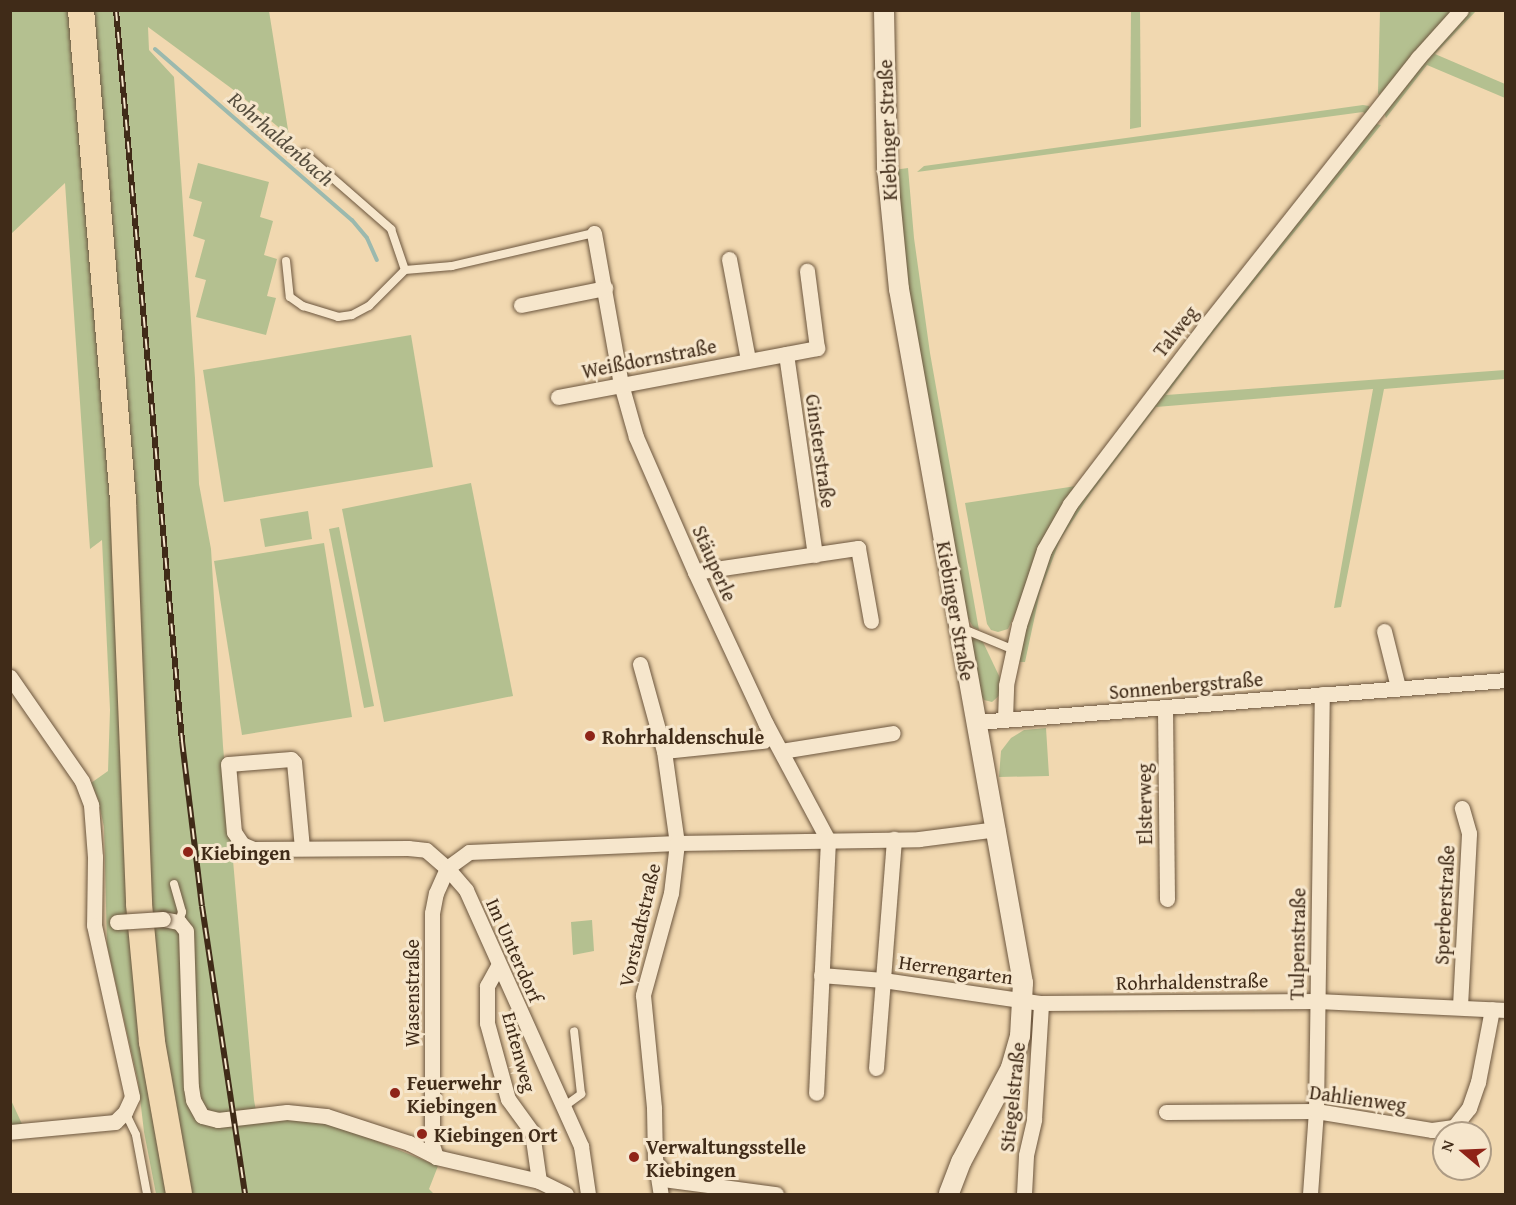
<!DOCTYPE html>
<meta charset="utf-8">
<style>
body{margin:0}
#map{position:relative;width:1516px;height:1205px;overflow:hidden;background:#f1d8b0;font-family:"Gentium Book Plus",serif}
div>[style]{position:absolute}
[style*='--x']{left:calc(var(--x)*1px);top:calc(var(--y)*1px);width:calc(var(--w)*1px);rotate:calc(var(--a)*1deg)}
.green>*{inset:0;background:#b4c090}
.stream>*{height:4px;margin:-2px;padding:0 2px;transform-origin:2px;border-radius:2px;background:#9bb9ae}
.roads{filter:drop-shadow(0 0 2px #6c563e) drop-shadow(0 0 2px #6c563e)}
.service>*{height:8px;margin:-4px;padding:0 4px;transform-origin:4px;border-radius:4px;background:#f6e6cc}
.minor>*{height:15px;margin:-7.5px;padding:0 7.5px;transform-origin:7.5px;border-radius:7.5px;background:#f6e6cc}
.tertiary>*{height:20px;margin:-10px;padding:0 10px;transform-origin:10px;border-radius:10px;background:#f6e6cc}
.primary>*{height:26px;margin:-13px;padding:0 13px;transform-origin:13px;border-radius:13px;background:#f1d8b0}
.rail>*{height:6px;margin-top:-3px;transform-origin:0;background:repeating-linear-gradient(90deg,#f6e6cc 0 11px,#402b18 0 22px);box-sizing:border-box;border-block:2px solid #402b18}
.bridges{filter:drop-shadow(0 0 2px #6c563e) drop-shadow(0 0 2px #6c563e)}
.minor-bridge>*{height:15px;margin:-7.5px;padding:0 7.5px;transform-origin:7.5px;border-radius:7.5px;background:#f6e6cc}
.dots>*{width:16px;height:16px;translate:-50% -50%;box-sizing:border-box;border:3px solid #f6e6cc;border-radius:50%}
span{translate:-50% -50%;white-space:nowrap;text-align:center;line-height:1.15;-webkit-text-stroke:6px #f6e6cc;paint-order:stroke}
.street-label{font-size:20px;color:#402b18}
.poi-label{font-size:20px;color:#402b18;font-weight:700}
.left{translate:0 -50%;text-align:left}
.water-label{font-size:21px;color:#574e3e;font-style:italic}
.frame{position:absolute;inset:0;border:12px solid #402b18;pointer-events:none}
.north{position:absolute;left:1432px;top:1121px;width:60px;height:60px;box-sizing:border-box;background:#f6e6cc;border:2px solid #ad9b84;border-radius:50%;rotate:289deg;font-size:16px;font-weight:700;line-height:24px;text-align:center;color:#402b18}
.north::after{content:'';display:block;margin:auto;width:21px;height:27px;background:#8f2418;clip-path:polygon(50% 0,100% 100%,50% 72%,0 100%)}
</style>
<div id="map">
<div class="green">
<div style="clip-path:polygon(11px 11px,269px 11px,289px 136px,235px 91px,148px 27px,149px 50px,174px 77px,195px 378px,199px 484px,211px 549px,223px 746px,254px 1100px,258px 1122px,285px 1119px,340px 1126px,438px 1166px,429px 1189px,434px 1194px,156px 1194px,144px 1132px,138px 1081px,107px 945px,104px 827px,98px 799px,91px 783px,108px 771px,110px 710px,102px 540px,90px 549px,65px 183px,11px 234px)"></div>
<div style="clip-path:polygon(1131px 11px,1140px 11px,1141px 127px,1130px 129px)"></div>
<div style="clip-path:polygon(1380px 11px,1455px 11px,1379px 95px,1378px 93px)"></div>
<div style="clip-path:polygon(1466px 11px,1476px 11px,1435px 54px,1505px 84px,1505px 98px,1427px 65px,1386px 118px,1383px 109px)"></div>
<div style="clip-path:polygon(1363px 105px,1369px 106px,1370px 111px,1366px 115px,1363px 112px,917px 172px,924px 166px)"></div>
<div style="clip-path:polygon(1376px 124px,1381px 125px,1212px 334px,1166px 395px,1505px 370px,1505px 379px,1384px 389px,1341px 607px,1334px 608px,1373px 389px,1156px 407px,1091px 493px,1060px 540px,1040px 592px,1025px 662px,1017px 662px,1019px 640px,1047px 557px,1084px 492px,1369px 128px)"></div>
<div style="clip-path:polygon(198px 163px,269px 182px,260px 217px,273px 221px,264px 255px,277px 259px,267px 296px,276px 298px,266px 335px,196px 317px,206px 280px,195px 277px,205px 240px,193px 236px,202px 202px,189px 198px)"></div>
<div style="clip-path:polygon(908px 168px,914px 238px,930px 353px,979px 630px,973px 627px,964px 611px,911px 319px,894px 170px)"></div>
<div style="clip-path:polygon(411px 335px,433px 467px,224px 502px,203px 370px)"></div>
<div style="clip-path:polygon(471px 483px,513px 696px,384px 722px,342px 509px)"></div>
<div style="clip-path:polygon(1076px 486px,1008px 629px,998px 632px,991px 630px,987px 624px,965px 503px)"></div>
<div style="clip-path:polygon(308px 511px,312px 539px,265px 547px,260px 519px)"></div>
<div style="clip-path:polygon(339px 527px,374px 706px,364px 708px,329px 529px)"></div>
<div style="clip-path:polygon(324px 543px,352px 717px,242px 735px,214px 561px)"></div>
<div style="clip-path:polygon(968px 636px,982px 640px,1001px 680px,1001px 694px,992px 702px,984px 700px,979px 692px)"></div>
<div style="clip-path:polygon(1046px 728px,1049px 776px,999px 777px,1001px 751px,1011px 738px,1024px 730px)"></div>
<div style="clip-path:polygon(592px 920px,594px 951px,573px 955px,571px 922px)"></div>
<div style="clip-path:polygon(10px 1098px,22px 1124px,11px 1128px)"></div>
</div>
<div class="stream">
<div style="--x:155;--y:49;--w:261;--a:41"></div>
<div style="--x:352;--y:220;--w:23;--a:50"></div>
<div style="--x:367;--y:238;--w:24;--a:66"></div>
</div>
<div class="roads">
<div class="service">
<div style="--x:304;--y:153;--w:116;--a:41.1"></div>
<div style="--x:391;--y:229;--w:43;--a:71.1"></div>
<div style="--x:286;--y:261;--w:36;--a:84"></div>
<div style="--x:290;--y:297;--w:16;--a:35"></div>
<div style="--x:303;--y:306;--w:37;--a:17"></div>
<div style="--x:338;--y:317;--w:14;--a:-8"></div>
<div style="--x:352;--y:315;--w:19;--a:-28"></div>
<div style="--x:369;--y:306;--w:51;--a:-45"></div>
<div style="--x:405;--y:270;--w:47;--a:-4.9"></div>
<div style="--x:452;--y:266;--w:146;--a:-13.1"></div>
<div style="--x:961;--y:628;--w:55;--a:22.4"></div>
<div style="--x:174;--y:884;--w:29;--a:74"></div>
<div style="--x:182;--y:912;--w:10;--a:107"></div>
<div style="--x:562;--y:1108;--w:24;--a:-36"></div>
<div style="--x:581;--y:1094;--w:63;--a:-96.3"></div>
<div style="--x:125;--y:1112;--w:25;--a:64"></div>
<div style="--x:136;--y:1135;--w:60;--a:79.4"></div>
</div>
<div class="minor">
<div style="--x:594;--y:233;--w:153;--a:79.9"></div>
<div style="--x:621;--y:384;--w:55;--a:74.2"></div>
<div style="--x:636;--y:437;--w:147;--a:66.4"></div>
<div style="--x:695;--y:572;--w:168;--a:65"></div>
<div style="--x:766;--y:724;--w:132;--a:61.9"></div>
<div style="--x:828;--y:840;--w:253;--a:92.7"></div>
<div style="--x:729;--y:259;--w:103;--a:79.3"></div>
<div style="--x:521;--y:305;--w:86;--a:-11.4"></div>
<div style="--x:786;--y:354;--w:203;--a:81.8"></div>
<div style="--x:558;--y:397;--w:264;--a:-10.7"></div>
<div style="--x:817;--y:348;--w:78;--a:-97.4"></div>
<div style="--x:695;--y:572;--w:165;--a:-8.4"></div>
<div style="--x:858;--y:548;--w:74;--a:79.9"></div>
<div style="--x:1384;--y:631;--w:58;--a:76"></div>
<div style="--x:640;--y:664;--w:90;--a:74.6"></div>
<div style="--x:664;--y:751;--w:93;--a:82"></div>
<div style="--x:677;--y:843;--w:50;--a:96.8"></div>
<div style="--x:671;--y:893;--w:106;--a:105.4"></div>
<div style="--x:643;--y:995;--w:114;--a:84.4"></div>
<div style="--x:654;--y:1108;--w:50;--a:88.9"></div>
<div style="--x:655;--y:1158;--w:36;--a:81"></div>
<div style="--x:10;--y:677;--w:126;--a:55.3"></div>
<div style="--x:82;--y:781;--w:26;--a:69"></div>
<div style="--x:91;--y:805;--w:52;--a:85.6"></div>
<div style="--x:95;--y:857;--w:68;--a:90.8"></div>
<div style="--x:94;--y:925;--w:176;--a:77.5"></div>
<div style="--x:132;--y:1097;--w:17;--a:115"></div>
<div style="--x:125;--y:1112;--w:14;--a:135"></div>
<div style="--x:115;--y:1122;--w:105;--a:174.6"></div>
<div style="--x:1165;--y:708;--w:191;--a:89.4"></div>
<div style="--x:1005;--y:719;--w:34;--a:-88"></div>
<div style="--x:1006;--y:685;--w:61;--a:-77.8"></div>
<div style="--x:1019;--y:625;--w:79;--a:-71.6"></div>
<div style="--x:1044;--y:550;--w:53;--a:-60.5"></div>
<div style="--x:1070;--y:504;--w:221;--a:-52.7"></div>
<div style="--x:1204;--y:328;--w:345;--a:-51.6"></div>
<div style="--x:1418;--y:58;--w:64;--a:-48.1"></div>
<div style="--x:977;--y:722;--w:531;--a:-4.54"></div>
<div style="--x:664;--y:751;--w:100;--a:-5.8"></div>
<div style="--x:781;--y:751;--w:113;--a:-9.1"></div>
<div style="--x:302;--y:848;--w:86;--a:-95.3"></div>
<div style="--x:294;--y:762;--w:4;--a:-135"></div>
<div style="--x:291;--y:759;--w:63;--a:175.5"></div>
<div style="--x:228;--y:764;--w:68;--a:85"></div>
<div style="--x:234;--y:832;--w:14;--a:56"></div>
<div style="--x:242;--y:844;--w:12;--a:24"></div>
<div style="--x:253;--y:849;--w:155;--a:-0.4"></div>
<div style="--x:408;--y:848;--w:18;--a:6"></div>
<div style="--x:426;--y:850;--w:28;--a:41"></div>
<div style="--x:447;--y:868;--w:29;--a:49"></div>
<div style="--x:466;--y:890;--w:281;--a:65.8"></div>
<div style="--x:581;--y:1146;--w:49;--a:81.7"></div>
<div style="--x:163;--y:919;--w:16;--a:11"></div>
<div style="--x:179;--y:922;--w:11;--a:52"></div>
<div style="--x:186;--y:931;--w:156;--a:88.2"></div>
<div style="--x:191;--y:1087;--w:13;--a:81"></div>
<div style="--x:193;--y:1100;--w:18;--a:61"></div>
<div style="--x:202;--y:1116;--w:16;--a:14"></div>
<div style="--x:218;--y:1120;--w:69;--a:-6.6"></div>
<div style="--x:287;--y:1112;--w:39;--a:6"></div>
<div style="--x:326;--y:1116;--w:87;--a:18"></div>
<div style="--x:409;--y:1143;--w:30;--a:27"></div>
<div style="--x:436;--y:1157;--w:106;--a:13.1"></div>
<div style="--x:539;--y:1181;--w:30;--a:26"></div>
<div style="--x:498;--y:966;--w:23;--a:119"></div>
<div style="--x:487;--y:986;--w:37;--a:90"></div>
<div style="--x:487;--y:1023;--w:79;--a:74.6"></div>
<div style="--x:508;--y:1099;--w:41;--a:54"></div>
<div style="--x:532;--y:1132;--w:49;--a:81.9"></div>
<div style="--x:821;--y:975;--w:62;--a:4.6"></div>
<div style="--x:883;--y:980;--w:160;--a:8.3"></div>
<div style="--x:1041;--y:1003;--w:276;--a:-0.4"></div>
<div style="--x:1317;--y:1001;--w:189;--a:2.7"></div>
<div style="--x:1460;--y:1006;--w:173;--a:-87"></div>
<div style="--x:1469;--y:833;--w:26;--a:-106"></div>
<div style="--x:876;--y:1068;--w:230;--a:-85.5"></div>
<div style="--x:1166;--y:1112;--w:150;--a:-0.4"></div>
<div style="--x:1316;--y:1111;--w:118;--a:9.3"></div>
<div style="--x:1432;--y:1130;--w:22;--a:-8"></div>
<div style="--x:1454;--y:1127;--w:24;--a:-52"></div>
<div style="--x:1469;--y:1108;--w:28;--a:-71"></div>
<div style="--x:1478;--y:1082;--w:74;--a:-79.1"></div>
<div style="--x:436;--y:1157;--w:13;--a:-108"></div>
<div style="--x:432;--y:1145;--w:232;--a:-90"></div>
<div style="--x:432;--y:913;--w:20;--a:-79"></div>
<div style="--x:436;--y:893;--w:27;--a:-66"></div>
<div style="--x:447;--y:868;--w:27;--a:-36"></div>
<div style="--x:469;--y:852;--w:208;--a:-2.5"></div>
<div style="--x:677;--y:843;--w:242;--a:-0.9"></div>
<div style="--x:919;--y:839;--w:79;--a:-7.3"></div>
<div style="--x:661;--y:1168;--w:11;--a:80"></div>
<div style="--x:663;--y:1179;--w:114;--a:7.6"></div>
<div style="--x:1024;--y:1194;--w:39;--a:-87"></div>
<div style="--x:1026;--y:1155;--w:37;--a:-77"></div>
<div style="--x:1034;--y:1119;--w:116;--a:-86.5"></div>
<div style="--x:1310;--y:1194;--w:83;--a:-85.9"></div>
<div style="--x:1316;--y:1111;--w:417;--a:-89.2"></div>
</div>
<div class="tertiary">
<div style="--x:884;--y:10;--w:157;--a:88.9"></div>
<div style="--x:887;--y:167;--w:123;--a:84.4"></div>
<div style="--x:899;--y:289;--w:705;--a:79.87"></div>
<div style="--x:1023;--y:983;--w:53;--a:93.2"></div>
<div style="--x:1020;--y:1036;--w:33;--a:106"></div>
<div style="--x:1011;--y:1068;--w:106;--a:118"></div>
<div style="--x:961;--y:1162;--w:34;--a:111"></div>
</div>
<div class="primary">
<div style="--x:81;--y:10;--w:494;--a:85.1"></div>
<div style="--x:123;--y:502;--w:402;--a:87.7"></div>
<div style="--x:139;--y:904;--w:139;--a:84.6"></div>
<div style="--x:152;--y:1042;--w:154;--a:79.9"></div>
</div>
</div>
<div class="rail">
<div style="--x:116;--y:10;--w:734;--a:84.84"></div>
<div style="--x:182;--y:741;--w:166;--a:83.1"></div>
<div style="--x:202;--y:906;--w:291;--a:81.5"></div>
</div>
<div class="bridges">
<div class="minor-bridge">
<div style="--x:117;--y:922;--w:46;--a:-3.7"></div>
</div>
</div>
<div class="dots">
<div style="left:590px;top:736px;background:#8f2418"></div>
<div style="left:188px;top:852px;background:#8f2418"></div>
<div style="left:395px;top:1093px;background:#8f2418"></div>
<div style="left:422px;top:1134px;background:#8f2418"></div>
<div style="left:634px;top:1157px;background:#8f2418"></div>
</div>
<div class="street-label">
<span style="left:887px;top:130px;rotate:-92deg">Kiebinger Straße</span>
<span style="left:1175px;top:331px;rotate:-52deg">Talweg</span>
<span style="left:649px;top:358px;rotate:-11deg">Weißdornstraße</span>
<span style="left:821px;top:451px;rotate:82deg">Ginsterstraße</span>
<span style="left:715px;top:563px;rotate:66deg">Stäuperle</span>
<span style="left:956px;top:611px;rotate:80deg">Kiebinger Straße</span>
<span style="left:1186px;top:685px;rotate:-5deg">Sonnenbergstraße</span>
<span style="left:1144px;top:804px;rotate:-91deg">Elsterweg</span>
<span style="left:1444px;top:905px;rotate:-87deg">Sperberstraße</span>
<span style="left:639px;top:925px;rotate:-77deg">Vorstadtstraße</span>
<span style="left:1297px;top:944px;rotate:-89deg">Tulpenstraße</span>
<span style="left:515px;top:950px;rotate:66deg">Im Unterdorf</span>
<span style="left:956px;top:969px;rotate:8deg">Herrengarten</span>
<span style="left:1192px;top:981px;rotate:-1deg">Rohrhaldenstraße</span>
<span style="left:411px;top:993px;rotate:-90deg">Wasenstraße</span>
<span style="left:520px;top:1052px;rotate:75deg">Entenweg</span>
<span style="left:1012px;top:1097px;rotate:-84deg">Stiegelstraße</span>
<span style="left:1358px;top:1098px;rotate:8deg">Dahlienweg</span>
</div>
<div class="poi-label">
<span class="left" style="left:602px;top:736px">Rohrhaldenschule</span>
<span class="left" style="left:201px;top:852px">Kiebingen</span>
<span class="left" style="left:407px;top:1094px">Feuerwehr<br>Kiebingen</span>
<span class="left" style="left:434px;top:1134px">Kiebingen Ort</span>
<span class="left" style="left:646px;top:1158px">Verwaltungsstelle<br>Kiebingen</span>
</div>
<div class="water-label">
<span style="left:281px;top:139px;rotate:41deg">Rohrhaldenbach</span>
</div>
<div class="frame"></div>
<div class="north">N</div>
</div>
